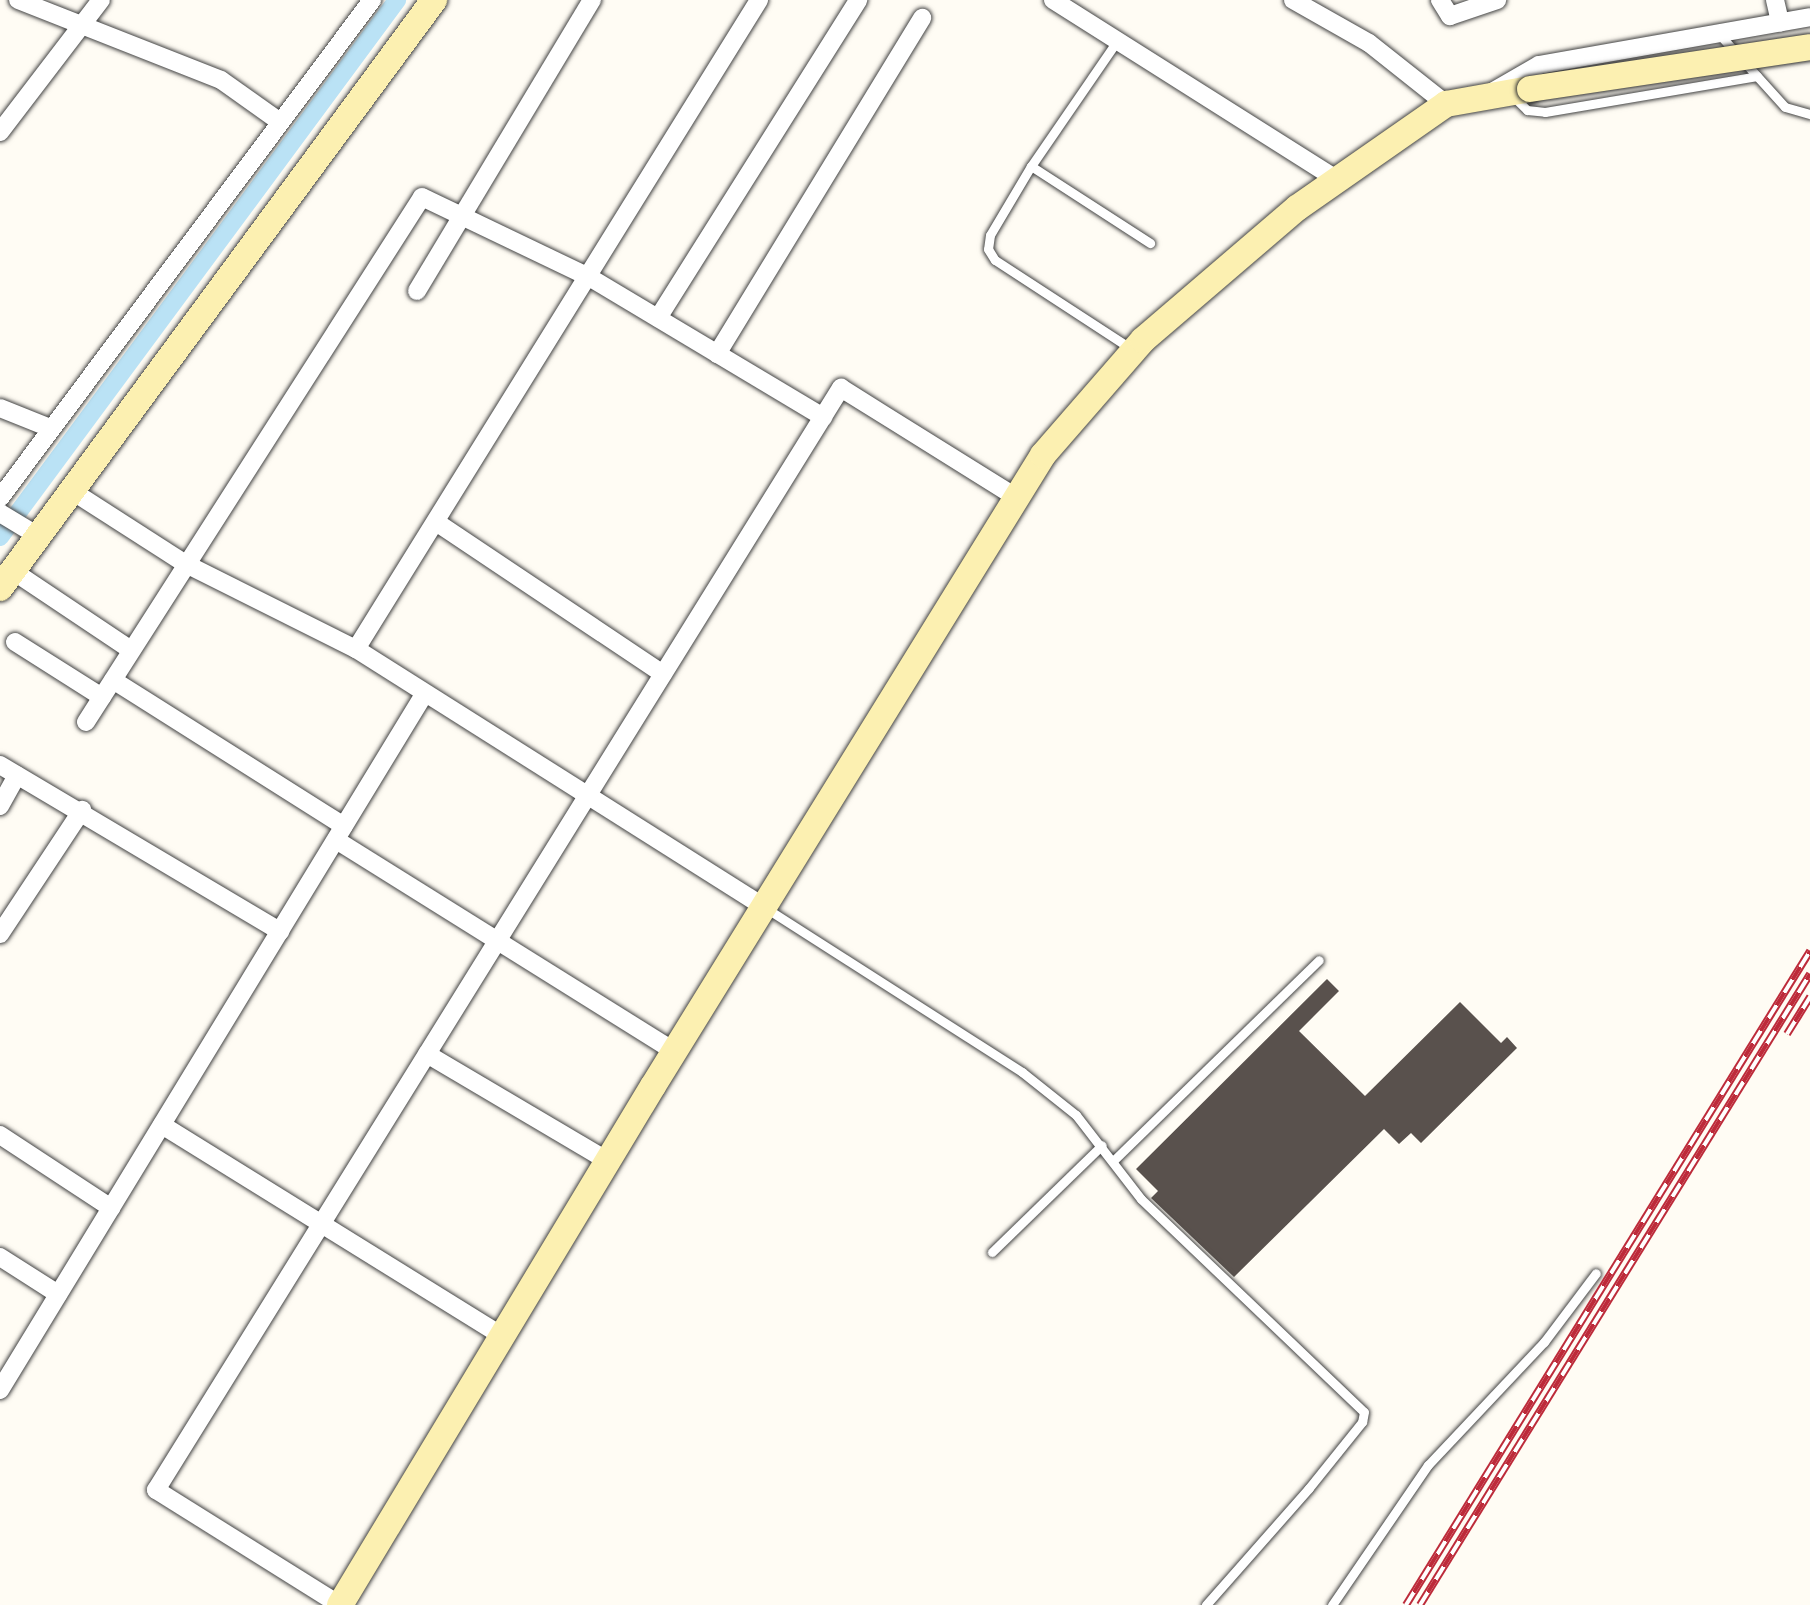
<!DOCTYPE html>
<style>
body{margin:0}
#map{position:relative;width:1810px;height:1605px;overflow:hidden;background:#fffcf4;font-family:"PT Serif",serif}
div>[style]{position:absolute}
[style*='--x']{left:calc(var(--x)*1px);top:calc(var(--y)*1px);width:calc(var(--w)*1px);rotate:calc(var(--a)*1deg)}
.canal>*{height:18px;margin:-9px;padding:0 9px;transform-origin:9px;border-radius:9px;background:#bae2f5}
.building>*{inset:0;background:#59514d}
.roads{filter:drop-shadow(0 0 2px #434343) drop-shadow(0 0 2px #434343)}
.lane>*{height:9px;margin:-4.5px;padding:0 4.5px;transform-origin:4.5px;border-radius:4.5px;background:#fff}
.street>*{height:18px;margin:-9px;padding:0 9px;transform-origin:9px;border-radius:9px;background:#fff}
.secondary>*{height:26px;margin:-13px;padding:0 13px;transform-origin:13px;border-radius:13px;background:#fcf0b1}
.rail>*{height:8px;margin-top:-4px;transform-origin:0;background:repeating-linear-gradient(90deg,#fff 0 15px,#bd2b3a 0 30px);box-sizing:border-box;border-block:2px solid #bd2b3a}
.bridges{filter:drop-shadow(0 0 2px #323232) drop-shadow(0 0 2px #323232)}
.secondary-bridge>*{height:26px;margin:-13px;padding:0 13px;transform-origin:13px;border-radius:13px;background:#fcf0b1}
span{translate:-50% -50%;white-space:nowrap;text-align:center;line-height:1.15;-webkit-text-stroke:8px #fff;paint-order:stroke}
</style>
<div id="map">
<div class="canal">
<div style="--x:0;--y:537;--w:668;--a:-53.52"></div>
</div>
<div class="building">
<div style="clip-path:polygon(1327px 979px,1339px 991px,1299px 1031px,1365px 1096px,1460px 1002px,1501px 1043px,1507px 1037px,1517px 1048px,1421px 1143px,1411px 1133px,1399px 1144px,1384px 1129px,1234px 1277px,1151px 1198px,1158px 1191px,1136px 1169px)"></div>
</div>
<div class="roads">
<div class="lane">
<div style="--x:1719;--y:34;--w:98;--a:47.9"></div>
<div style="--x:1785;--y:107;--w:26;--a:16"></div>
<div style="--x:1117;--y:41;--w:152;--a:124.5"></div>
<div style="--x:1031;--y:166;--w:80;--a:120.7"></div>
<div style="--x:990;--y:235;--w:14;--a:98"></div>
<div style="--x:988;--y:249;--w:13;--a:58"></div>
<div style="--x:995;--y:260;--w:165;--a:33.1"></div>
<div style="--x:1513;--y:96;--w:20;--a:45"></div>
<div style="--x:1527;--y:110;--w:18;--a:6"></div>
<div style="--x:1545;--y:112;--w:215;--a:-9.6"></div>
<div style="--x:1031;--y:166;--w:142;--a:32.9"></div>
<div style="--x:764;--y:907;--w:306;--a:32.6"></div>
<div style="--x:1022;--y:1072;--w:69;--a:38.5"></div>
<div style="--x:1076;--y:1115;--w:106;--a:52.3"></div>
<div style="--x:1141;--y:1199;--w:308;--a:43.7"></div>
<div style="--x:1364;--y:1412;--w:10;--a:101"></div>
<div style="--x:1362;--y:1422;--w:85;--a:128.8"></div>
<div style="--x:1309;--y:1488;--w:156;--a:131.4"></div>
<div style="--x:1114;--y:1160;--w:286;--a:-44.3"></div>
<div style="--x:992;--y:1252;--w:153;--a:-44.2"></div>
<div style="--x:1332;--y:1605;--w:170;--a:-55.6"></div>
<div style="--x:1428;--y:1465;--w:169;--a:-46.7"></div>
<div style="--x:1544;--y:1342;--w:86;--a:-53"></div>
</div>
<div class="street">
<div style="--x:18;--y:0;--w:218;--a:21.5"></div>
<div style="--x:221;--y:80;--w:72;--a:35.4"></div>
<div style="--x:1053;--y:0;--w:337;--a:32.3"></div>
<div style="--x:1293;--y:0;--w:87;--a:29.5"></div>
<div style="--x:1369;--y:43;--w:98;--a:38.4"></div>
<div style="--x:1440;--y:0;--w:19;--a:58"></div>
<div style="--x:1450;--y:16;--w:50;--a:-18.8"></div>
<div style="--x:1775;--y:0;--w:23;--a:77"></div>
<div style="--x:1492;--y:92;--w:54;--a:-29.9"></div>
<div style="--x:1539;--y:65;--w:275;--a:-10"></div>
<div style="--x:0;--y:132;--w:166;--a:-52.6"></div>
<div style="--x:417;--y:291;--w:340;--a:-59"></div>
<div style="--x:658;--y:318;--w:376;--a:-57.8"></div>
<div style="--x:717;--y:354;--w:394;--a:-58.6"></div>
<div style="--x:0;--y:408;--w:54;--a:21.8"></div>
<div style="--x:72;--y:491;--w:133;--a:32.7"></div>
<div style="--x:184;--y:563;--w:192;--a:26.6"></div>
<div style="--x:356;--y:649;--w:483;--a:32.3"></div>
<div style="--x:0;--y:498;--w:622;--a:-53.24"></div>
<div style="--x:0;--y:513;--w:44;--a:31.2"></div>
<div style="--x:436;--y:522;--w:273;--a:33.8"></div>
<div style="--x:13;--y:571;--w:142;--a:33.8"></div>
<div style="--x:15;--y:642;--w:103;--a:32.3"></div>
<div style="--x:356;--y:649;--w:764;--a:-58.16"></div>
<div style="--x:113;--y:680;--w:273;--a:32.3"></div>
<div style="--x:86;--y:722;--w:623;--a:-57.38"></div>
<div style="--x:422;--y:197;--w:185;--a:25.6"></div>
<div style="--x:589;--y:277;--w:273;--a:30.9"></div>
<div style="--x:0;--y:765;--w:326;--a:30.7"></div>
<div style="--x:0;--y:806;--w:35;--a:-61"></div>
<div style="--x:336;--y:840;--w:398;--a:32"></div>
<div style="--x:0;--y:934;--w:149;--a:-56.5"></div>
<div style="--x:427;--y:1054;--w:210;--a:30.6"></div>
<div style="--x:162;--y:1125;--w:400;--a:31.8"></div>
<div style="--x:0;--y:1135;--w:133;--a:33.3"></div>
<div style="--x:0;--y:1257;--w:69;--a:32.5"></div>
<div style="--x:0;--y:1390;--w:816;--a:-58.63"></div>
<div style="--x:340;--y:1605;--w:217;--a:-148"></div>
<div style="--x:156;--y:1490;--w:1298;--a:-58.14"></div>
<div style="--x:841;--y:388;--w:208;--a:32"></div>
</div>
<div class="secondary">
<div style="--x:0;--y:588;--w:731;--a:-53.57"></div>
<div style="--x:340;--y:1605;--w:606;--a:-58.91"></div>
<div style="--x:653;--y:1086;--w:742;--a:-58.28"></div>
<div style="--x:1043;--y:455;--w:152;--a:-49"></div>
<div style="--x:1143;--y:340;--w:203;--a:-40.6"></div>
<div style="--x:1297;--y:208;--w:182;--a:-34.9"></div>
<div style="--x:1446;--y:104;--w:85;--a:-10.1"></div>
</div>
</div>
<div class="rail">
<div style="--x:1787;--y:1034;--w:44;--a:-58.1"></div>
<div style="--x:1406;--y:1605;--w:769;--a:-58.29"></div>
<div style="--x:1420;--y:1605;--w:742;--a:-58.28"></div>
</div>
<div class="bridges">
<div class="secondary-bridge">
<div style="--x:1530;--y:89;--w:283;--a:-8.5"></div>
</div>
</div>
</div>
